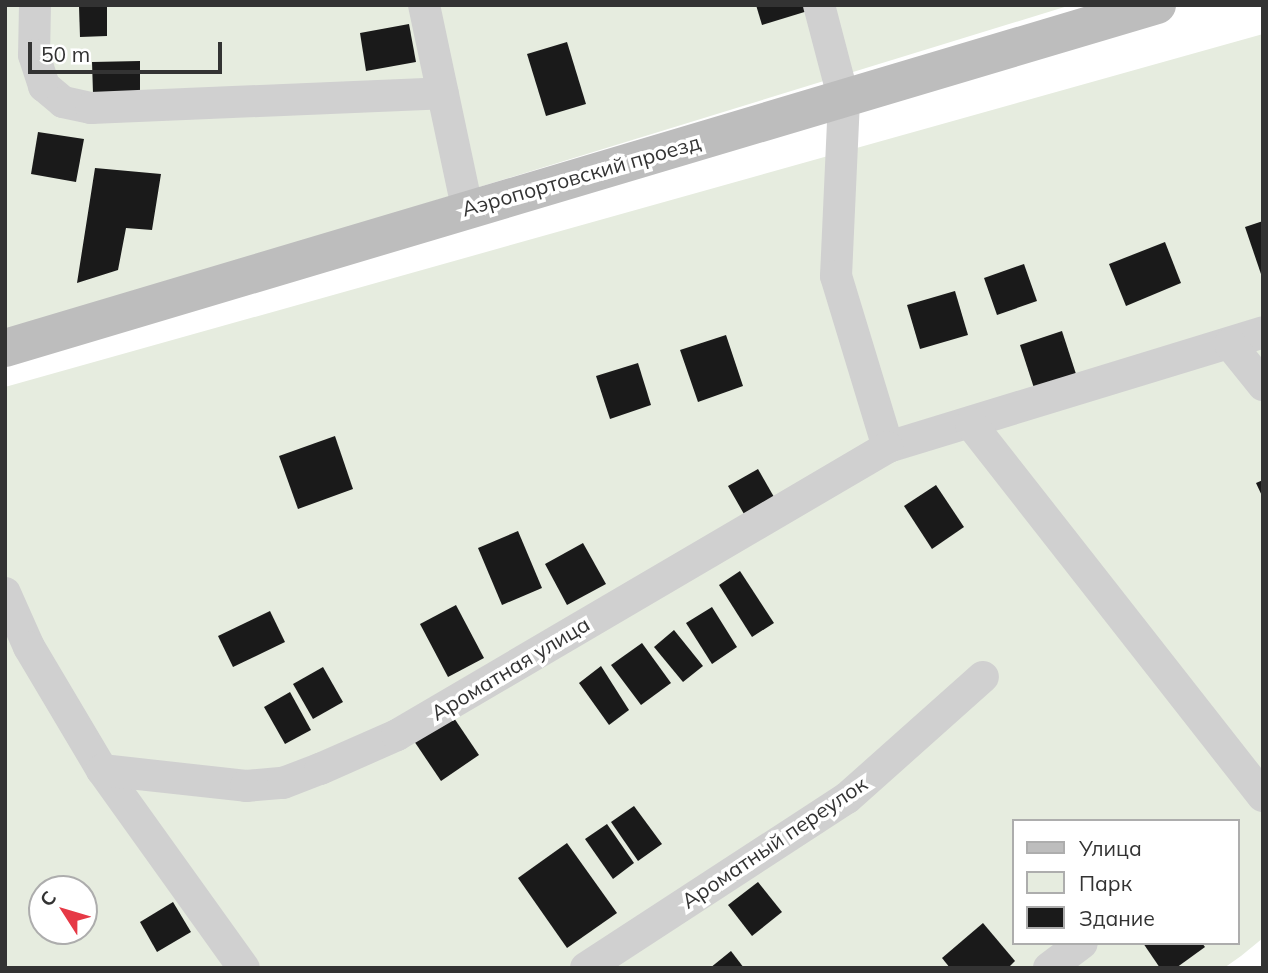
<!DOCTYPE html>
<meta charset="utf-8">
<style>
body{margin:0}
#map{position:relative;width:1268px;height:973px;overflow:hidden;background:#fff;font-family:Mulish,sans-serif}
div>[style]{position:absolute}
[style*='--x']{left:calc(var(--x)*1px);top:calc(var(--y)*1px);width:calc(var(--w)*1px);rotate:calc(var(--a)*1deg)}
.green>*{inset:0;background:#e6ecdf}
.building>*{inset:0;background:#1a1a1a}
.street>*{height:32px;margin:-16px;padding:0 16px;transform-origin:16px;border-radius:16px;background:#d0d0d0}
.secondary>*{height:38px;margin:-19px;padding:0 19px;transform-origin:19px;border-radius:19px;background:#bdbdbd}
span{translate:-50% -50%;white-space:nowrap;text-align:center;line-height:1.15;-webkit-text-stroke:7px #fff;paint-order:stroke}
.street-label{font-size:21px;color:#333}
.frame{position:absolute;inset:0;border:7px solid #333;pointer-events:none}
.legend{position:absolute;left:1012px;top:819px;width:228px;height:126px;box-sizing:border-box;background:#fff;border:2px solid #adadad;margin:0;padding:9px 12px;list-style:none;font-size:21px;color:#333}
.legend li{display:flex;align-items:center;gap:14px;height:35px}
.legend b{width:35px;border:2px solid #adadad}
.north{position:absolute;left:28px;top:875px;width:70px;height:70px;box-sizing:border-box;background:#fff;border:2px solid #adadad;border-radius:50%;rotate:307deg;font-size:19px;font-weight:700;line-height:28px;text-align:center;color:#333}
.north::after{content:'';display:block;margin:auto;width:24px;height:32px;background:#e63946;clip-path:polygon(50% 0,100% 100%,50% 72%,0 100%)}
.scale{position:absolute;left:28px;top:42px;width:194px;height:32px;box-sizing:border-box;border:4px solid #333;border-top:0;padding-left:9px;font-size:21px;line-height:24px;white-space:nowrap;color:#333;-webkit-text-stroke:5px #fff;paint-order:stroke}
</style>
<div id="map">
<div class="green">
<div style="clip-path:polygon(5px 5px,1071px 5px,5px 333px)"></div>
<div style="clip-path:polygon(evenodd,1263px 34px,1263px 938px,1241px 956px,1224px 968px,5px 968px,5px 387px,1263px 34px,1014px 821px,1238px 821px,1238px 943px,1014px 943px,1014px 821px,1263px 34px,42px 889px,84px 889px,84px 931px,42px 931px,42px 889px)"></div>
</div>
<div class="building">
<div style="clip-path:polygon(756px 5px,809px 5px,811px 10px,762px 25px)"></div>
<div style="clip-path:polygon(107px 6px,107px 36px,80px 37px,79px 7px)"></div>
<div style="clip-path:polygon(409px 24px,416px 62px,366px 71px,360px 33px)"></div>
<div style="clip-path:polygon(567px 42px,586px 104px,546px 116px,527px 54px)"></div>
<div style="clip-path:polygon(140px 61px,140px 93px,93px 94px,92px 62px)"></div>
<div style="clip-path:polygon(38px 132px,84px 139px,76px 182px,31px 174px)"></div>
<div style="clip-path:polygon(95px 168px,161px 174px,152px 230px,126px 228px,118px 270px,77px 283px)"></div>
<div style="clip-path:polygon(1263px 221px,1263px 277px,1262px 277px,1245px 227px)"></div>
<div style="clip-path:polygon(1165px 242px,1181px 283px,1126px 306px,1109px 264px)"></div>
<div style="clip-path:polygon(1024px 264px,1037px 301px,997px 315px,984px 278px)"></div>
<div style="clip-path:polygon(955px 291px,968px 335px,920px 349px,907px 305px)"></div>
<div style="clip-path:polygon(1062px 331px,1076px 374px,1034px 388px,1020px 345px)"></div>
<div style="clip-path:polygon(726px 335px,743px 386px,698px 402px,680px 350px)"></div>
<div style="clip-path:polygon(638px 363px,651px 405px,610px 419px,596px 376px)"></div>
<div style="clip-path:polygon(335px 436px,353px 489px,298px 509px,279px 456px)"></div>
<div style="clip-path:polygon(758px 469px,774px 497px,744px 514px,728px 486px)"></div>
<div style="clip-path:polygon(1263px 480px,1263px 498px,1256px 483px)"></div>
<div style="clip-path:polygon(936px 485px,964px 527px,932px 549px,904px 506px)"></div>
<div style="clip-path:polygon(518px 531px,542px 588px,502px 605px,478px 548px)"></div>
<div style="clip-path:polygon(583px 543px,606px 584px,567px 605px,545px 564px)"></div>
<div style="clip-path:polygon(740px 571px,774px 623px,752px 637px,719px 585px)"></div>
<div style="clip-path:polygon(456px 605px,484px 658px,448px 677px,420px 624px)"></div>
<div style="clip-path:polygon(712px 607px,737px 647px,712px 664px,686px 623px)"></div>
<div style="clip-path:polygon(270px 611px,285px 642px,233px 667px,218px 636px)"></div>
<div style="clip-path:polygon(674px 630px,703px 666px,683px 682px,654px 647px)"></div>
<div style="clip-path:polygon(642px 643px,671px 683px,641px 705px,611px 665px)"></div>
<div style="clip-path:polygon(601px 666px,629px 710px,609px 725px,579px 683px)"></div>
<div style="clip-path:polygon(323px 667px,343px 702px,313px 719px,293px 684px)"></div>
<div style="clip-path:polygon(290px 692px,311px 730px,285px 744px,264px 707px)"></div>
<div style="clip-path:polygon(452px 715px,479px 755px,441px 781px,414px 741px)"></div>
<div style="clip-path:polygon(634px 806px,662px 844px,638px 861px,611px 822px)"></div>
<div style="clip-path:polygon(607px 824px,634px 863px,613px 879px,585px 839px)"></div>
<div style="clip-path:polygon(567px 843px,617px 913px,567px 948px,518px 878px)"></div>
<div style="clip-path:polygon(758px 882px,782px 912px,752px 936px,728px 905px)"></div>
<div style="clip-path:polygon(173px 902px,191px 932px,157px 952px,140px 922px)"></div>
<div style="clip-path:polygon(983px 923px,1015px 961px,1008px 968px,950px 968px,942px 958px)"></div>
<div style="clip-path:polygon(1143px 943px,1202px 943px,1205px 947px,1176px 968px,1160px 968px)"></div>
<div style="clip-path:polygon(731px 951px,744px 968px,710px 968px)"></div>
</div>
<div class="street">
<div style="--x:35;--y:5;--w:50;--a:91.1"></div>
<div style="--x:34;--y:55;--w:33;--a:72"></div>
<div style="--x:44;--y:86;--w:25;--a:40"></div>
<div style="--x:63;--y:102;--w:29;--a:12"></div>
<div style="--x:91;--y:108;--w:352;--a:-2.4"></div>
<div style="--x:424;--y:5;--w:207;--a:78"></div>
<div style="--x:819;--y:5;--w:98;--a:75.3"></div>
<div style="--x:844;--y:100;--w:176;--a:92.6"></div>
<div style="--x:836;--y:276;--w:179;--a:73.1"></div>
<div style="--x:888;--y:447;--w:392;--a:-17"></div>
<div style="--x:1230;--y:344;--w:53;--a:51.2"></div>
<div style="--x:971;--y:424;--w:473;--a:51.9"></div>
<div style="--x:5;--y:593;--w:59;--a:66"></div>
<div style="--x:29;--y:647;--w:143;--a:59.3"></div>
<div style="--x:102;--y:770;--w:244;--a:54.4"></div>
<div style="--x:102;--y:770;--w:145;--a:6.3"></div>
<div style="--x:246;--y:786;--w:37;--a:-5"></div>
<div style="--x:283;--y:783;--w:40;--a:-21"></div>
<div style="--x:320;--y:769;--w:84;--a:-23.8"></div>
<div style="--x:397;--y:735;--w:569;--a:-30.39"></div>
<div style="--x:586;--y:968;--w:311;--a:-33.1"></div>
<div style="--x:847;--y:798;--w:182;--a:-41.7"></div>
<div style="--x:1049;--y:968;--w:41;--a:-37.1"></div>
</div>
<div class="secondary">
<div style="--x:5;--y:348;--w:1202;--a:-16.58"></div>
</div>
<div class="street-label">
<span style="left:581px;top:175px;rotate:-16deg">Аэропортовский проезд</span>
<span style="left:510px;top:668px;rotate:-31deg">Ароматная улица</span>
<span style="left:774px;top:842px;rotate:-34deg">Ароматный переулок</span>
</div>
<div class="frame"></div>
<ul class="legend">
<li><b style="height:9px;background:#bdbdbd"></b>Улица</li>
<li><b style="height:19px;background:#e6ecdf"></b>Парк</li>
<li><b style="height:19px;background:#1a1a1a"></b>Здание</li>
</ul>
<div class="north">С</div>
<div class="scale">50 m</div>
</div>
